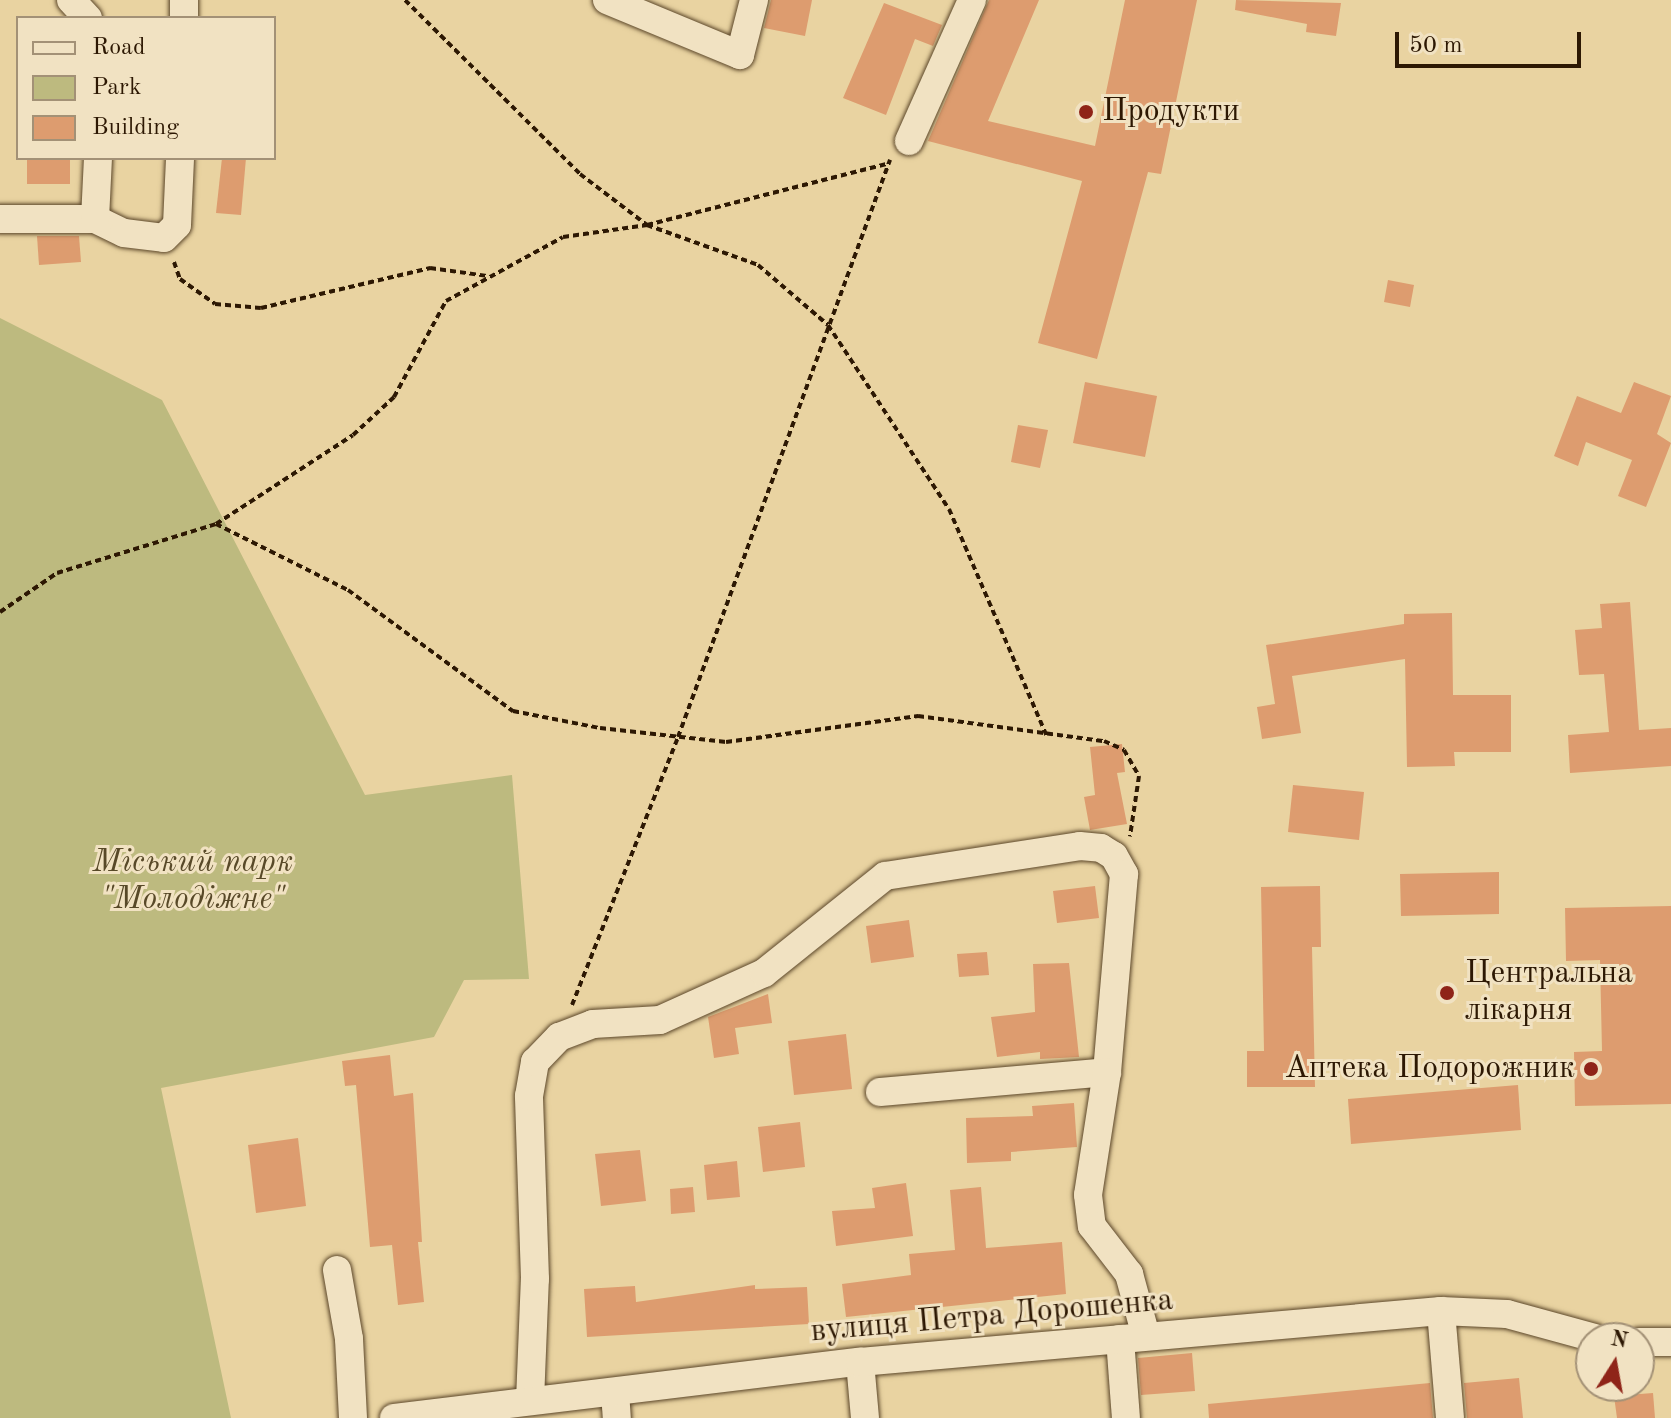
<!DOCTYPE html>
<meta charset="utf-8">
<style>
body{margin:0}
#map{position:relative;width:1671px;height:1418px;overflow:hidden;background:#e9d3a1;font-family:"Old Standard TT",serif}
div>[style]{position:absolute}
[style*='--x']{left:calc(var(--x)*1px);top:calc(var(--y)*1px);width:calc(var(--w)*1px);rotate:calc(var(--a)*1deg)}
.green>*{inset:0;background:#bdba7f}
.building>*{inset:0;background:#dd9c6f}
.path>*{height:4px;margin-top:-2px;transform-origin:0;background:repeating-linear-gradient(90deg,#2d1803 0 6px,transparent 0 10px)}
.roads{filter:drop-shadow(0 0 2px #5c472a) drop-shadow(0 0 2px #5c472a)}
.minor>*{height:28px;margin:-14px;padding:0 14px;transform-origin:14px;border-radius:14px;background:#f1e2c2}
.dots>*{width:22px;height:22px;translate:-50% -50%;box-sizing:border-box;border:4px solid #f1e2c2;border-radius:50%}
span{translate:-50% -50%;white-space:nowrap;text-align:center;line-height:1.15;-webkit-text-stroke:6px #f1e2c2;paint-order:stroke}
.poi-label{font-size:32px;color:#2d1803}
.left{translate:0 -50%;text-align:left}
.right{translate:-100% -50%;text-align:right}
.park-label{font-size:32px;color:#584928;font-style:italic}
.street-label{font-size:32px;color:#2d1803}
.legend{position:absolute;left:16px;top:16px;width:260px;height:144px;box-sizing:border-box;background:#f1e2c2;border:2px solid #a39176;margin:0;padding:10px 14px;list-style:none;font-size:24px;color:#2d1803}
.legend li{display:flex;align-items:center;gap:16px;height:40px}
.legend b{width:40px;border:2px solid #a39176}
.north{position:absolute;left:1575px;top:1322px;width:80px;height:80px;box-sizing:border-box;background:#f1e2c2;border:2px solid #a39176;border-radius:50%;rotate:11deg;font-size:22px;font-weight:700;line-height:32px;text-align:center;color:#2d1803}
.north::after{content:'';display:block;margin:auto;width:28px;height:36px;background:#8f2418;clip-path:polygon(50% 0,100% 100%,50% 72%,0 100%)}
.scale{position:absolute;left:1395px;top:32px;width:186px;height:36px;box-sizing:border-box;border:4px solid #2d1803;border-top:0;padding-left:10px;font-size:24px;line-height:28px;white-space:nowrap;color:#2d1803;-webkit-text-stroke:6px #f1e2c2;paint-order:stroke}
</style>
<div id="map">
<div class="green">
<div style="clip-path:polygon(0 318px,162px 400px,365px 795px,512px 775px,529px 979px,464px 980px,434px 1037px,161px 1088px,231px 1418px,0 1418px)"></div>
</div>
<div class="building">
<div style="clip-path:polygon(771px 0,812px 0,805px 36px,764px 28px)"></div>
<div style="clip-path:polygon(989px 0,1039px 0,988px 121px,1095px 146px,1125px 0,1197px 0,1161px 174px,1148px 172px,1097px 359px,1038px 343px,1082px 181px,928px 141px)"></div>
<div style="clip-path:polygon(1236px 0,1341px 3px,1336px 36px,1306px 32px,1307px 24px,1235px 10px)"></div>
<div style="clip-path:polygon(884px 3px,942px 25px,933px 46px,915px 39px,886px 115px,843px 98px)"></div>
<div style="clip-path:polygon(27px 158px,70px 158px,70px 184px,27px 184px)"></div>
<div style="clip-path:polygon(222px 158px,246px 158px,241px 215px,216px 213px)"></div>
<div style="clip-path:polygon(37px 236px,79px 236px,81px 262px,39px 265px)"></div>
<div style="clip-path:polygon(1388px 280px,1414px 285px,1410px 307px,1384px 302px)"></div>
<div style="clip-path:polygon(1085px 382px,1157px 396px,1145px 457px,1073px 443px)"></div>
<div style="clip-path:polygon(1634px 382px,1671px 396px,1657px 434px,1671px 443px,1646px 507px,1618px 496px,1632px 460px,1586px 442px,1578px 466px,1554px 456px,1577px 396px,1621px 413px)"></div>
<div style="clip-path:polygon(1018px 425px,1048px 430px,1040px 468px,1011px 462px)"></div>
<div style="clip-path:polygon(1630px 602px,1639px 730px,1671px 728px,1671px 766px,1570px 773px,1568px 735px,1609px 732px,1604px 674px,1579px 675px,1575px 630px,1602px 628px,1600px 604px)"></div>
<div style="clip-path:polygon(1452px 613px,1453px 695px,1511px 695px,1511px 752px,1454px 752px,1455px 766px,1407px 767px,1405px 659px,1292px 676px,1301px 733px,1262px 739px,1257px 707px,1275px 704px,1266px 645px,1404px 624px,1404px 614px)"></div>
<div style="clip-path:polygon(1122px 744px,1125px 772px,1117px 773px,1127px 824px,1090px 830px,1084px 797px,1095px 795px,1090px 747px)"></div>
<div style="clip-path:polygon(1293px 785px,1364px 792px,1359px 840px,1288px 832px)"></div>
<div style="clip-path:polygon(1499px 872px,1499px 914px,1401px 916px,1400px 874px)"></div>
<div style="clip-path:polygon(1095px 886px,1099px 918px,1057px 923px,1053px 891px)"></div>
<div style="clip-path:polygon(1320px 886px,1321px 947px,1312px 947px,1315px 1087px,1247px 1087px,1247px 1051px,1264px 1051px,1261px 887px)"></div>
<div style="clip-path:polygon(1671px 906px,1671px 1104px,1575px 1106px,1574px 1052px,1602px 1051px,1600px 960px,1566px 961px,1565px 908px)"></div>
<div style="clip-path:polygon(909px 920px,914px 957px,871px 963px,866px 926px)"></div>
<div style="clip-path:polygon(987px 952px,989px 975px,959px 977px,957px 954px)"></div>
<div style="clip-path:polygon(1069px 963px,1079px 1057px,1040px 1059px,1040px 1052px,997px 1057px,991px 1017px,1035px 1012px,1033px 964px)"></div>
<div style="clip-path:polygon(768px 994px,772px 1023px,735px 1028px,739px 1054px,714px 1058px,708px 1017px)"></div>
<div style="clip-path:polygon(846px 1034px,852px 1089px,794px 1095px,788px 1041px)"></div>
<div style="clip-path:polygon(390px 1055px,394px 1096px,413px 1093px,422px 1242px,418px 1242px,424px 1302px,398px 1305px,392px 1245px,370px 1247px,356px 1085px,345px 1086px,342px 1061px)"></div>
<div style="clip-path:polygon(1518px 1085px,1521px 1130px,1351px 1144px,1348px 1099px)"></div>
<div style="clip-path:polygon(1074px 1103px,1077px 1147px,1011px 1152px,1011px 1161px,967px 1163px,966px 1118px,1033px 1116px,1032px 1106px)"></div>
<div style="clip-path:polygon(800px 1122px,805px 1167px,763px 1172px,758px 1127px)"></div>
<div style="clip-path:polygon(298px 1138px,306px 1206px,256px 1213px,248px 1145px)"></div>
<div style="clip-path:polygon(640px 1150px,646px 1201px,601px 1206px,595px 1154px)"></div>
<div style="clip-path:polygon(737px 1161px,740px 1197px,707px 1200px,704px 1165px)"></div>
<div style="clip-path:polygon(906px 1183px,913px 1236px,836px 1246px,832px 1211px,875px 1208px,872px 1188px)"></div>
<div style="clip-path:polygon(693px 1187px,695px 1212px,671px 1214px,670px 1189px)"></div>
<div style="clip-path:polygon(981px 1187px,986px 1248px,1062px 1242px,1066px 1294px,846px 1317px,842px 1284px,911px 1275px,909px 1254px,955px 1250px,950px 1190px)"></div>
<div style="clip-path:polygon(755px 1285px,755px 1289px,807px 1287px,809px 1324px,587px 1337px,584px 1289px,635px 1286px,636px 1302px)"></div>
<div style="clip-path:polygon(1192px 1353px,1195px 1391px,1141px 1395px,1138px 1358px)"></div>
<div style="clip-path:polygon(1519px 1378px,1523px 1418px,1467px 1418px,1464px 1383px)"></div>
<div style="clip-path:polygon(1430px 1383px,1433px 1418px,1209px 1418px,1208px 1404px)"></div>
<div style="clip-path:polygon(1653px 1393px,1655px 1418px,1617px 1418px,1614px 1396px)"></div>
</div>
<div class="path">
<div style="--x:405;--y:0;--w:247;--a:44.8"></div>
<div style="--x:580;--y:174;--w:84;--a:37.3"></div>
<div style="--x:647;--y:225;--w:247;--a:-14.3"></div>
<div style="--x:174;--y:262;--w:18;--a:71"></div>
<div style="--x:180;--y:279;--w:43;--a:35.5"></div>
<div style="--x:215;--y:304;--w:46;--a:5"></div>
<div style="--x:261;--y:308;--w:174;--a:-13.3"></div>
<div style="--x:430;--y:268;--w:59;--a:7.9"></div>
<div style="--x:216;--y:524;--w:148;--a:26.6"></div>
<div style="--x:348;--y:590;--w:205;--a:36.3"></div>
<div style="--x:513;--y:711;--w:89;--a:11.1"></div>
<div style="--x:600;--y:728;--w:127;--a:6.3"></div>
<div style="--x:726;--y:742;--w:194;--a:-7.7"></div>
<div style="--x:918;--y:716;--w:188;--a:7.7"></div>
<div style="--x:1104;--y:741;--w:22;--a:24"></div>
<div style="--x:1124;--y:750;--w:30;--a:60"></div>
<div style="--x:1139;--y:776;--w:61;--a:98.5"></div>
<div style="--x:0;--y:612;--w:69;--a:-34.4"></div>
<div style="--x:57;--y:573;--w:166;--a:-17.1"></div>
<div style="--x:216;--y:524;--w:163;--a:-33"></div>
<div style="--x:353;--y:435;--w:56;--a:-42.8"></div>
<div style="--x:394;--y:397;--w:109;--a:-61.6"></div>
<div style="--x:446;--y:301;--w:133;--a:-28.7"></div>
<div style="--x:563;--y:237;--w:85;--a:-8.1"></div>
<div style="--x:647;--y:225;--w:118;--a:19.8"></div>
<div style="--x:758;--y:265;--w:92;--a:40.6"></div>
<div style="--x:828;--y:325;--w:220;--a:56.7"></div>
<div style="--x:949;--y:509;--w:248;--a:66.7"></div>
<div style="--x:572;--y:1005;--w:288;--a:-68.4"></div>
<div style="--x:678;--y:737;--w:615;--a:-69.83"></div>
</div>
<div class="roads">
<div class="minor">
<div style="--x:71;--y:0;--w:25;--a:47"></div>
<div style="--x:607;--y:0;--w:144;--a:22.5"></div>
<div style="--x:740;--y:55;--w:57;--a:-75.7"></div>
<div style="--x:184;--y:18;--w:18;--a:-90"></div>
<div style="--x:909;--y:141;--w:154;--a:-65.9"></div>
<div style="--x:0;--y:219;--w:95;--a:0"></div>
<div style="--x:95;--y:219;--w:32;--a:26"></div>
<div style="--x:124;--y:233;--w:40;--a:7.1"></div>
<div style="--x:164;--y:238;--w:18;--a:-45"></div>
<div style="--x:177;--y:225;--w:67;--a:-87.4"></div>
<div style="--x:95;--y:219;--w:61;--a:-87.2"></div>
<div style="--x:880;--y:1092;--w:228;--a:-5"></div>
<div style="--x:337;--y:1270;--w:70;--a:80.1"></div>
<div style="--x:349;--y:1339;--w:79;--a:87.1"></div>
<div style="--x:1441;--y:1311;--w:107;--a:85.2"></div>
<div style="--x:1120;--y:1339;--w:79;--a:85.7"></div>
<div style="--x:1639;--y:1342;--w:32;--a:0"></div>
<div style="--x:860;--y:1362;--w:56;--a:84.9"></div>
<div style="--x:615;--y:1392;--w:26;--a:86"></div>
<div style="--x:530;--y:1401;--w:122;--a:-87.7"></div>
<div style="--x:535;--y:1279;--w:183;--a:-91.9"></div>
<div style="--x:529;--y:1096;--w:35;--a:-80"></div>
<div style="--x:535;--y:1062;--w:35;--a:-46"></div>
<div style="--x:559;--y:1037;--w:36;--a:-21"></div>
<div style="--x:593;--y:1024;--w:67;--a:-3.4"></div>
<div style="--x:660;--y:1020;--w:114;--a:-24.3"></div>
<div style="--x:764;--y:973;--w:155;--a:-38.7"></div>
<div style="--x:885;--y:876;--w:197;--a:-8.7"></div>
<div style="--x:1080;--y:846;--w:21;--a:5"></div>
<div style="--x:1101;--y:848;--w:15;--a:32"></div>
<div style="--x:1114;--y:856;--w:21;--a:61"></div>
<div style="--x:1124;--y:874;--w:199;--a:94.9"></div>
<div style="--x:1107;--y:1072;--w:124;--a:98.8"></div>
<div style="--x:1088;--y:1195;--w:31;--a:83"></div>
<div style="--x:1092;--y:1226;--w:61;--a:52.4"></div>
<div style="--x:1129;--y:1274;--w:64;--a:74.7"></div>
<div style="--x:394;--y:1418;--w:469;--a:-6.9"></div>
<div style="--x:860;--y:1362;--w:583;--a:-5.02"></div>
<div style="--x:1441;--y:1311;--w:66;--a:2.6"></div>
<div style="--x:1507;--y:1314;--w:91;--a:15.3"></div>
</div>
</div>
<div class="dots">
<div style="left:1086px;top:112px;background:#8f2418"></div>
<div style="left:1447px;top:993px;background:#8f2418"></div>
<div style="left:1591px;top:1069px;background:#8f2418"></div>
</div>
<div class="poi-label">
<span class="left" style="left:1102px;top:112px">Продукти</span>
<span class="left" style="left:1465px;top:993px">Центральна<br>лікарня</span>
<span class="right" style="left:1575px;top:1069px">Аптека Подорожник</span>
</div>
<div class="park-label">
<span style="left:193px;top:882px">Міський парк<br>"Молодіжне"</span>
</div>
<div class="street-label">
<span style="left:992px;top:1317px;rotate:-5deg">вулиця Петра Дорошенка</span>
</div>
<ul class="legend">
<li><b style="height:10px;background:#f1e2c2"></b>Road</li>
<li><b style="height:22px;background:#bdba7f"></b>Park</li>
<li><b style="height:22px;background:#dd9c6f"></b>Building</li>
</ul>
<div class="north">N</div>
<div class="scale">50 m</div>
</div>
